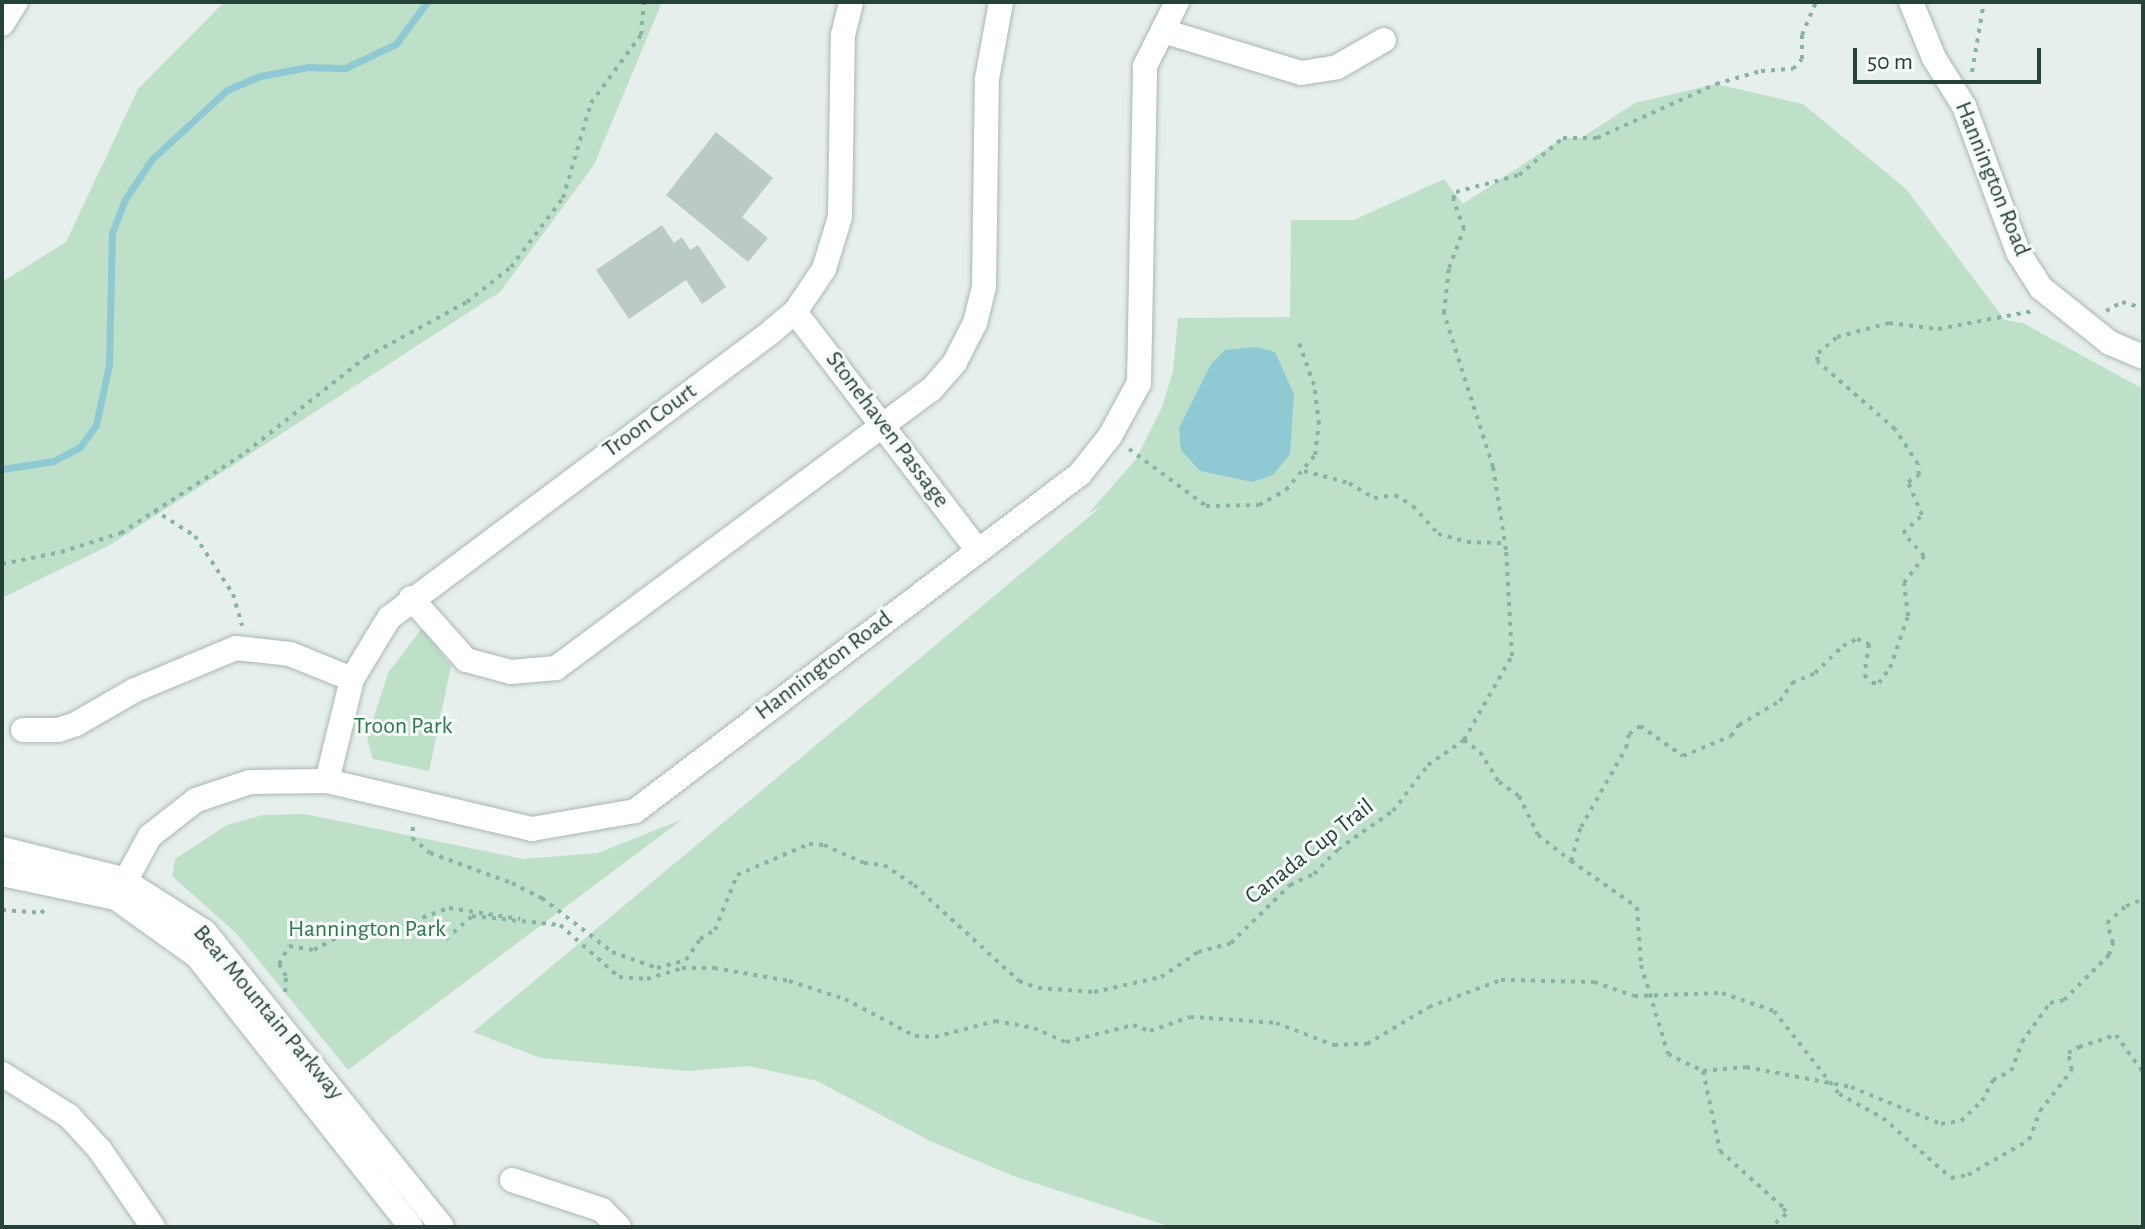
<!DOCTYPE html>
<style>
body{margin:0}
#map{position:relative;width:2145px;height:1229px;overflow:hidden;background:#e6efeb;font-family:"Alegreya Sans",sans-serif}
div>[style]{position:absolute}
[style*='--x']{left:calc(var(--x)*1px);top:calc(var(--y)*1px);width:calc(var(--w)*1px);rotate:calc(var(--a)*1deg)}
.green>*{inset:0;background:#bfe0c8}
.water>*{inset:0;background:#8ec9d4}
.stream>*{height:7px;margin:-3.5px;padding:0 3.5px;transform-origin:3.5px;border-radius:3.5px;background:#8ec9d4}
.building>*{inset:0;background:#bbcac4}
.path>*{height:4px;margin-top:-2px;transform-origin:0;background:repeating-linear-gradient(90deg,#86b3a5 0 4px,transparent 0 10px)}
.roads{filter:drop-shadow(0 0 2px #a8b8b2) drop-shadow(0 0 2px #a8b8b2)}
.minor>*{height:24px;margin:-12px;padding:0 12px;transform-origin:12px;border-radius:12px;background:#fff}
span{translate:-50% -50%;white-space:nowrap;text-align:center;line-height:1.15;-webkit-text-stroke:6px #f7fbf9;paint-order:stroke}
.street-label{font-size:24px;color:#24423a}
.park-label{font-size:24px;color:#2d7a4b}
.frame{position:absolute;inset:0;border:4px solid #24423a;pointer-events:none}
.scale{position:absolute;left:1853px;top:48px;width:188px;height:36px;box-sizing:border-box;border:4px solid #24423a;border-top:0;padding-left:10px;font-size:24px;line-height:28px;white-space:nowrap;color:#24423a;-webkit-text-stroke:6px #f7fbf9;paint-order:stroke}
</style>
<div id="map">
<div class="green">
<div style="clip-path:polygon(224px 2px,662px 2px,594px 165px,500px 292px,110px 545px,2px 598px,2px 282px,66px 242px,138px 89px)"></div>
<div style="clip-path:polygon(1716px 84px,1803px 104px,1906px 189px,2005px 320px,2023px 323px,2143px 389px,2143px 1227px,1171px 1227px,1016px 1177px,930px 1141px,817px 1081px,748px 1066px,688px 1071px,541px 1058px,473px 1032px,1103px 505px,1088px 514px,1136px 459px,1162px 407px,1173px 371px,1178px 318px,1290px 317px,1291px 220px,1354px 220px,1444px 179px,1463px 204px,1563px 138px,1581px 138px,1635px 103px)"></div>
<div style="clip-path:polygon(422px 628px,451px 666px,429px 771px,373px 759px,367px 739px,388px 673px)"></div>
<div style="clip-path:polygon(305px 814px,523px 859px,598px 853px,683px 819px,348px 1070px,237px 934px,172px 876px,175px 859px,227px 825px,263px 815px)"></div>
</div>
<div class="water">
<div style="clip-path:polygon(1256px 347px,1275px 352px,1294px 394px,1290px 454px,1273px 475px,1253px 482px,1200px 471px,1181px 450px,1179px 428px,1211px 364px,1225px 350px)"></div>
</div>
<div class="stream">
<div style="--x:2;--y:469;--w:52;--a:-8.9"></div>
<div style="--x:53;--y:461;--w:30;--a:-27"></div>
<div style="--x:80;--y:447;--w:27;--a:-54"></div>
<div style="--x:96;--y:425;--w:61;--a:-77.8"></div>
<div style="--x:109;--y:365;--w:132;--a:-88.7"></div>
<div style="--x:112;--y:233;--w:34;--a:-69"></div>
<div style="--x:124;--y:201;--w:50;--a:-56.3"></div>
<div style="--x:152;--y:159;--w:102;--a:-42.6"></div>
<div style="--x:227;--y:90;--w:36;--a:-23"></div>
<div style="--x:260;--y:76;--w:49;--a:-10.6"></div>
<div style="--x:308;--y:67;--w:37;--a:2"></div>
<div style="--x:345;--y:68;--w:56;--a:-25.2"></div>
<div style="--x:396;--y:44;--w:52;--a:-53.6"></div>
</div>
<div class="building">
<div style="clip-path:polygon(716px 132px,773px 178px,742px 217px,768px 238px,748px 262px,666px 195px)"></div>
<div style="clip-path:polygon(662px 225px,674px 243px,682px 237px,690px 250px,698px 245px,726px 287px,702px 304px,686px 280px,629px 319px,596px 270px)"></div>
</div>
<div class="path">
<div style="--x:1972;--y:72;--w:71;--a:-80.3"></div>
<div style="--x:2106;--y:311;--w:18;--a:-29"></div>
<div style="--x:2122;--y:302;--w:22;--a:16"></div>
<div style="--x:1129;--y:449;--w:96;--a:36.5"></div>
<div style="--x:1206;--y:506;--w:53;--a:-1.1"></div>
<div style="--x:1259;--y:505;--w:31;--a:-29"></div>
<div style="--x:1286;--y:490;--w:45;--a:-50.4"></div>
<div style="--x:1315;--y:455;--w:31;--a:-83"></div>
<div style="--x:1319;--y:424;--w:39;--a:-97"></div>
<div style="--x:1314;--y:385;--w:45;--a:-109.7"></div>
<div style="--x:1304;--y:471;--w:47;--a:14.9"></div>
<div style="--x:1349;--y:483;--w:29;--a:31"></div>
<div style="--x:1374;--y:498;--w:21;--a:-8"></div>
<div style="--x:1395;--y:495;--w:21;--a:31"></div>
<div style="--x:1413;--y:506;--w:38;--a:48"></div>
<div style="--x:1438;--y:534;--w:30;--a:15"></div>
<div style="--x:1467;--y:542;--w:38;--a:2"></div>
<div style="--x:154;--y:510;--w:49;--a:32.4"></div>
<div style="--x:195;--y:536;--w:69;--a:56.8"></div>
<div style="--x:233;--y:594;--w:33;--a:74"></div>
<div style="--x:2;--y:564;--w:60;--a:-11.5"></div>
<div style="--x:61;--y:552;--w:63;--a:-17.6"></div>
<div style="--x:121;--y:533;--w:149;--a:-32.9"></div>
<div style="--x:246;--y:452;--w:153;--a:-38.4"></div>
<div style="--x:366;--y:357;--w:115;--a:-28.6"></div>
<div style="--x:467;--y:302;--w:56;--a:-38.5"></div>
<div style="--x:511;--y:267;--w:86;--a:-53"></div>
<div style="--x:563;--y:198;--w:99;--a:-73.6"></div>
<div style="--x:591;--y:103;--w:84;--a:-53.7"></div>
<div style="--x:641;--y:35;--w:33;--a:-85"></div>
<div style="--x:1464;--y:740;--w:97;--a:-60.3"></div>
<div style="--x:1512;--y:656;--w:106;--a:-93.2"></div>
<div style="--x:1506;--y:550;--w:84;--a:-98.9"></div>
<div style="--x:1493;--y:467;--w:162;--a:-107.7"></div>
<div style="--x:1444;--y:313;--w:45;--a:-83.7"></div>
<div style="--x:1449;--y:268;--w:42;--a:-69"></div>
<div style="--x:1464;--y:229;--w:32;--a:-110"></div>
<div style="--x:1453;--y:199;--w:8;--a:-67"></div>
<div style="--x:1456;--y:192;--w:65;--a:-15.1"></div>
<div style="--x:1519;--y:175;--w:57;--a:-40.1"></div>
<div style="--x:1563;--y:138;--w:34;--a:0"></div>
<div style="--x:1597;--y:138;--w:131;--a:-24.4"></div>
<div style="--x:1716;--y:84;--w:47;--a:-16.1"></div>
<div style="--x:1761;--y:71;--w:32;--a:-4"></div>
<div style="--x:1793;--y:69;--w:13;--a:-48"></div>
<div style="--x:1802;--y:59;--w:24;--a:-90"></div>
<div style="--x:1802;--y:35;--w:36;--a:-67"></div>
<div style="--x:413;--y:827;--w:11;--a:95"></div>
<div style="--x:412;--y:838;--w:23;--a:40"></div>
<div style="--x:430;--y:853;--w:87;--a:20.1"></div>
<div style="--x:512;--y:883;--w:34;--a:27"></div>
<div style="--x:542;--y:898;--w:88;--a:37.6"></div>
<div style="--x:612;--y:952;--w:48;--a:19.6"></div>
<div style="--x:657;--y:968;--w:30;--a:-15"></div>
<div style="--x:686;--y:960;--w:25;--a:-56"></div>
<div style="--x:700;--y:939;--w:17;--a:-31"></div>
<div style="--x:715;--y:930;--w:59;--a:-68.2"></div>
<div style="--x:737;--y:875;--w:78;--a:-23.3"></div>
<div style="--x:809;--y:844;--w:15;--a:4"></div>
<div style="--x:824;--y:845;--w:44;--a:24.2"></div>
<div style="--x:864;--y:863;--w:20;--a:6"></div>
<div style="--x:884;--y:865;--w:36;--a:34"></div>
<div style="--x:914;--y:885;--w:142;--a:42.4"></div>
<div style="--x:1019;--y:981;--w:20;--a:20"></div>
<div style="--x:1038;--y:988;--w:56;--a:4.1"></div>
<div style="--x:1094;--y:992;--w:69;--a:-12.6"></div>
<div style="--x:1161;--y:977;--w:45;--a:-34"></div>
<div style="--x:1198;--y:952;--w:34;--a:-15"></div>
<div style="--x:1231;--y:943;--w:83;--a:-44.5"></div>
<div style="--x:1290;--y:885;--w:26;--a:-25"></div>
<div style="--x:1314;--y:874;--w:35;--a:-46"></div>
<div style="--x:1338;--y:849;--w:67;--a:-34.6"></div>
<div style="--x:1393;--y:811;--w:58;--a:-52.7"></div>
<div style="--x:1428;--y:765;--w:44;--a:-34.8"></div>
<div style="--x:1464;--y:740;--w:20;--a:37"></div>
<div style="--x:1480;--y:752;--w:36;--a:58"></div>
<div style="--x:1499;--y:782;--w:24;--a:35"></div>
<div style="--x:1519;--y:796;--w:43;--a:64"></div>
<div style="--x:1538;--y:835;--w:42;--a:38.2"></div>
<div style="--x:1571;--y:861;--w:35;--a:-74"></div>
<div style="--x:1581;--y:827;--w:91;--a:-60.3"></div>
<div style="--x:1626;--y:748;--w:14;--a:-78"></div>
<div style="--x:1629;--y:734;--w:14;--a:-36"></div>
<div style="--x:1640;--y:726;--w:52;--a:34.9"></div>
<div style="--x:1683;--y:756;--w:52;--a:-22.6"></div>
<div style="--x:1731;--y:736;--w:14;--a:-54"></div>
<div style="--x:1739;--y:725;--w:48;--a:-30.3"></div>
<div style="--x:1780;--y:701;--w:22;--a:-56"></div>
<div style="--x:1792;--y:683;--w:25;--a:-23"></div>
<div style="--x:1815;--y:673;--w:39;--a:-44"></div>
<div style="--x:1843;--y:646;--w:16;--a:-27"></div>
<div style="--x:1857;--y:639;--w:13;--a:23"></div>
<div style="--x:1869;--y:644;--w:31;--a:99"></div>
<div style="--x:1864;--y:675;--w:11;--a:45"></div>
<div style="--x:1872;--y:683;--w:7;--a:0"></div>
<div style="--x:1879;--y:683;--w:19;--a:-54"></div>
<div style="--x:1890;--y:668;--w:55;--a:-70.9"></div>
<div style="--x:1908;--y:616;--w:33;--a:-97"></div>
<div style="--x:1904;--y:583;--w:34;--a:-53"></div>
<div style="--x:1924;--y:556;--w:31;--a:-132"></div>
<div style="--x:1903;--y:533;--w:26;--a:-43"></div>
<div style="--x:1922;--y:515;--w:36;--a:-113"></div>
<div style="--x:1908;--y:482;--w:13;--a:-32"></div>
<div style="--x:1919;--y:475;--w:11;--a:-95"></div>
<div style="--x:1918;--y:464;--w:42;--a:-123.3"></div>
<div style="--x:1895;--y:429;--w:103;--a:-138.9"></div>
<div style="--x:1817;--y:361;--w:8;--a:-83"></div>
<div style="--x:1818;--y:353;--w:25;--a:-40"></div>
<div style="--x:1837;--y:337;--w:54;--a:-15.1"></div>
<div style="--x:1889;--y:323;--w:49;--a:7"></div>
<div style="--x:1938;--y:329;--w:97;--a:-10.7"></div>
<div style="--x:1571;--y:861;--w:80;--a:34.9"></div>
<div style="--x:1637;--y:907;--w:58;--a:86.1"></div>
<div style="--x:1641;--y:965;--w:93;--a:73.1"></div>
<div style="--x:1668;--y:1054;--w:39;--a:26"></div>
<div style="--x:1703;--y:1071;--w:43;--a:-5.3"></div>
<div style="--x:1746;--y:1067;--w:107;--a:10.8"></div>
<div style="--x:1851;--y:1087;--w:97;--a:22.3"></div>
<div style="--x:1941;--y:1124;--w:20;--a:-9"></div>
<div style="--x:1961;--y:1121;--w:29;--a:-44"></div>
<div style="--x:1982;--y:1101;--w:24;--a:-62"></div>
<div style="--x:1993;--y:1080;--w:20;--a:-27"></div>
<div style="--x:2011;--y:1071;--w:31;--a:-69"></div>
<div style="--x:2022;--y:1042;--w:48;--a:-54.3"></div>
<div style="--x:2050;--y:1003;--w:14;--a:-12"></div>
<div style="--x:2064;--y:1000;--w:64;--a:-45"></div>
<div style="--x:2109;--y:955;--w:13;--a:-72"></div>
<div style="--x:2113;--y:943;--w:21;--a:-107"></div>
<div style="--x:2107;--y:923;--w:25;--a:-42"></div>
<div style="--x:2126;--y:906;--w:18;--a:-22"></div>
<div style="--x:2;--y:910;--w:39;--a:4"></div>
<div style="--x:41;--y:913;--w:6;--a:-45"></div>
<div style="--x:413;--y:921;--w:38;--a:-20"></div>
<div style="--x:449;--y:908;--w:72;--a:8.8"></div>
<div style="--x:285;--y:992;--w:16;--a:-86"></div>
<div style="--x:286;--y:976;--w:14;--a:-120"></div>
<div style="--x:279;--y:964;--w:21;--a:-61"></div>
<div style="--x:289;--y:946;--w:25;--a:9"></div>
<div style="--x:314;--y:950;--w:26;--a:-29"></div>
<div style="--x:337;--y:937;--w:78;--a:-11.9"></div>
<div style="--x:413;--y:921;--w:38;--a:29"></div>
<div style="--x:446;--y:939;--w:35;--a:-41"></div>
<div style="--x:472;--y:916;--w:88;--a:5.8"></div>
<div style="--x:560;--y:925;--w:79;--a:41.4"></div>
<div style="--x:619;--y:977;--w:28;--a:4"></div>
<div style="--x:647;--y:979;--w:37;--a:-17"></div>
<div style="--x:682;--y:968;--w:32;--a:0"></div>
<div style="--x:714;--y:968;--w:76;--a:9.8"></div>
<div style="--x:789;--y:981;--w:59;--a:17.8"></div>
<div style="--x:845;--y:999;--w:79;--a:27.9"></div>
<div style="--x:915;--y:1036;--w:20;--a:3"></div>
<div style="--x:935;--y:1037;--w:62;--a:-14.9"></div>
<div style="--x:995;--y:1021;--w:40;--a:10"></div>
<div style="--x:1034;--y:1028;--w:35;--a:24"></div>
<div style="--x:1066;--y:1042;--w:69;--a:-14.2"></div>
<div style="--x:1133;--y:1025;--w:18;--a:19"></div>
<div style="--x:1150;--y:1031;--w:42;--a:-19.3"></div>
<div style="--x:1190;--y:1017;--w:19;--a:3"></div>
<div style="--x:1209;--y:1018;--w:67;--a:4.3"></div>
<div style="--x:1276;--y:1023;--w:62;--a:20.8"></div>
<div style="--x:1334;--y:1045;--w:33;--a:-2"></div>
<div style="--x:1367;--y:1044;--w:72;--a:-30.8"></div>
<div style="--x:1429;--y:1007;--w:77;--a:-20.6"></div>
<div style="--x:1501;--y:980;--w:93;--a:1.2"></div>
<div style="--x:1594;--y:982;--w:42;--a:19.3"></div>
<div style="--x:1634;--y:996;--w:88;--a:-2"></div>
<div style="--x:1722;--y:993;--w:55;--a:19.1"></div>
<div style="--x:1774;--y:1011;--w:105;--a:51.9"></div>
<div style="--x:1839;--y:1094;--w:50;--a:28.6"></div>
<div style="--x:1883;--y:1118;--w:91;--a:41.4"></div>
<div style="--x:1951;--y:1178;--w:17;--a:-10"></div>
<div style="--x:1968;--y:1175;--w:70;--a:-29.8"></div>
<div style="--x:2029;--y:1140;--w:31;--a:-69"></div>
<div style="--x:2040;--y:1111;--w:52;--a:-52"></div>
<div style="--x:2072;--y:1070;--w:17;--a:-103"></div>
<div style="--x:2068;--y:1053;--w:13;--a:-29"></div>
<div style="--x:2079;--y:1047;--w:39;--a:-18"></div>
<div style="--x:2116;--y:1035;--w:46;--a:53.9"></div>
<div style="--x:1703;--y:1071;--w:82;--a:78"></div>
<div style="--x:1720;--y:1151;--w:86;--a:41.7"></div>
<div style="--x:1784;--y:1208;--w:6;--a:72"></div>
<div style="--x:1786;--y:1214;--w:20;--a:139"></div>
</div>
<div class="roads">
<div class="minor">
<div style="--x:1911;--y:2;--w:61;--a:67.7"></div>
<div style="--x:1934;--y:58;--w:57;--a:58"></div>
<div style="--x:1964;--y:106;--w:156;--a:69.7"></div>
<div style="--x:2018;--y:252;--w:43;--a:57.4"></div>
<div style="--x:2041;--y:288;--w:88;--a:38.6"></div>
<div style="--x:2110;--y:343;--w:36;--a:23"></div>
<div style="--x:2;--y:24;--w:26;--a:-58"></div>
<div style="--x:1163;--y:31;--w:144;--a:16.9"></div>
<div style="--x:1301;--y:73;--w:36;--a:-9"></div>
<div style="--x:1337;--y:67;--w:54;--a:-29.9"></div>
<div style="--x:795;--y:312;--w:299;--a:52.5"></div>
<div style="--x:411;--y:598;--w:83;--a:48.4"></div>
<div style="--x:466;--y:660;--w:47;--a:14.9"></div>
<div style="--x:511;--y:672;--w:45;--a:-5.1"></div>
<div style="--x:556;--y:668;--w:467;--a:-36.6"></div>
<div style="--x:931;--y:390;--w:37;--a:-49"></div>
<div style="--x:955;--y:362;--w:44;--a:-62.9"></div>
<div style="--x:975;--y:323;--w:38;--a:-76"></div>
<div style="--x:984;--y:286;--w:207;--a:-89.2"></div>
<div style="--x:987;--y:79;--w:78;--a:-79.7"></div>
<div style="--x:23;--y:730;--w:35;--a:0"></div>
<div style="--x:58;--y:730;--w:19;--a:-18"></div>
<div style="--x:76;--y:724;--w:68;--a:-30"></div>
<div style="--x:135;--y:690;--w:109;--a:-22.6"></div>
<div style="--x:236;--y:648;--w:54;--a:6.3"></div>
<div style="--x:290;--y:654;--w:67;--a:22"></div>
<div style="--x:327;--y:781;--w:105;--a:-76.2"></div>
<div style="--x:352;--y:679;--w:71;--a:-58.8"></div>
<div style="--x:389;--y:618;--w:479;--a:-36.8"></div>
<div style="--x:772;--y:331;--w:30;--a:-40"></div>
<div style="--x:795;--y:312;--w:52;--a:-56"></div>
<div style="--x:824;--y:269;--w:54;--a:-72.9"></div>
<div style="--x:840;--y:217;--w:182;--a:-89.1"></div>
<div style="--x:843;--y:35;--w:34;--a:-76"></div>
<div style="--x:2;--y:849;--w:124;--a:14"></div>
<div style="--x:122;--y:879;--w:98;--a:32.6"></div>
<div style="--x:205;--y:932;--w:378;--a:51.2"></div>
<div style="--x:2;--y:874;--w:116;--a:11.9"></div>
<div style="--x:116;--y:898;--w:100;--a:35.6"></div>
<div style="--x:197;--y:956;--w:345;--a:51.7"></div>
<div style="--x:116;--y:898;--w:71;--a:-61.3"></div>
<div style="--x:150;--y:836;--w:58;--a:-38"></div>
<div style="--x:196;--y:800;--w:57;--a:-18.4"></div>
<div style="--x:250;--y:782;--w:77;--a:-0.7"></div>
<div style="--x:327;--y:781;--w:211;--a:13.2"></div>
<div style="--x:532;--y:829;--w:105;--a:-9.9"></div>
<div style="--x:635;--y:811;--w:558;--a:-37.14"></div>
<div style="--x:1080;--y:474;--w:48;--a:-51.7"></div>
<div style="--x:1110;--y:436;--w:60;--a:-61.3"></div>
<div style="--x:1139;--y:383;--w:317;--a:-88.9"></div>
<div style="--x:1145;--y:66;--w:72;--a:-63.4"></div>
<div style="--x:2;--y:1074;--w:79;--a:32.1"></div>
<div style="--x:69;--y:1116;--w:46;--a:47.6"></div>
<div style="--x:100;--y:1150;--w:93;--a:55.5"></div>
<div style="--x:512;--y:1180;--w:95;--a:18.4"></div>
<div style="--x:602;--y:1210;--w:24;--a:45"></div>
</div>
</div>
<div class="street-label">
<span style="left:1992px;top:179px;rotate:68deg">Hannington Road</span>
<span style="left:650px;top:421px;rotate:-36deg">Troon Court</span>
<span style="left:887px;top:430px;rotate:53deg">Stonehaven Passage</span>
<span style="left:824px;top:666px;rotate:-37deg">Hannington Road</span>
<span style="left:1310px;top:852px;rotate:-38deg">Canada Cup Trail</span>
<span style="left:268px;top:1013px;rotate:50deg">Bear Mountain Parkway</span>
</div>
<div class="park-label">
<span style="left:403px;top:727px">Troon Park</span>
<span style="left:367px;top:930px">Hannington Park</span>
</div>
<div class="frame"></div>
<div class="scale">50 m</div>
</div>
